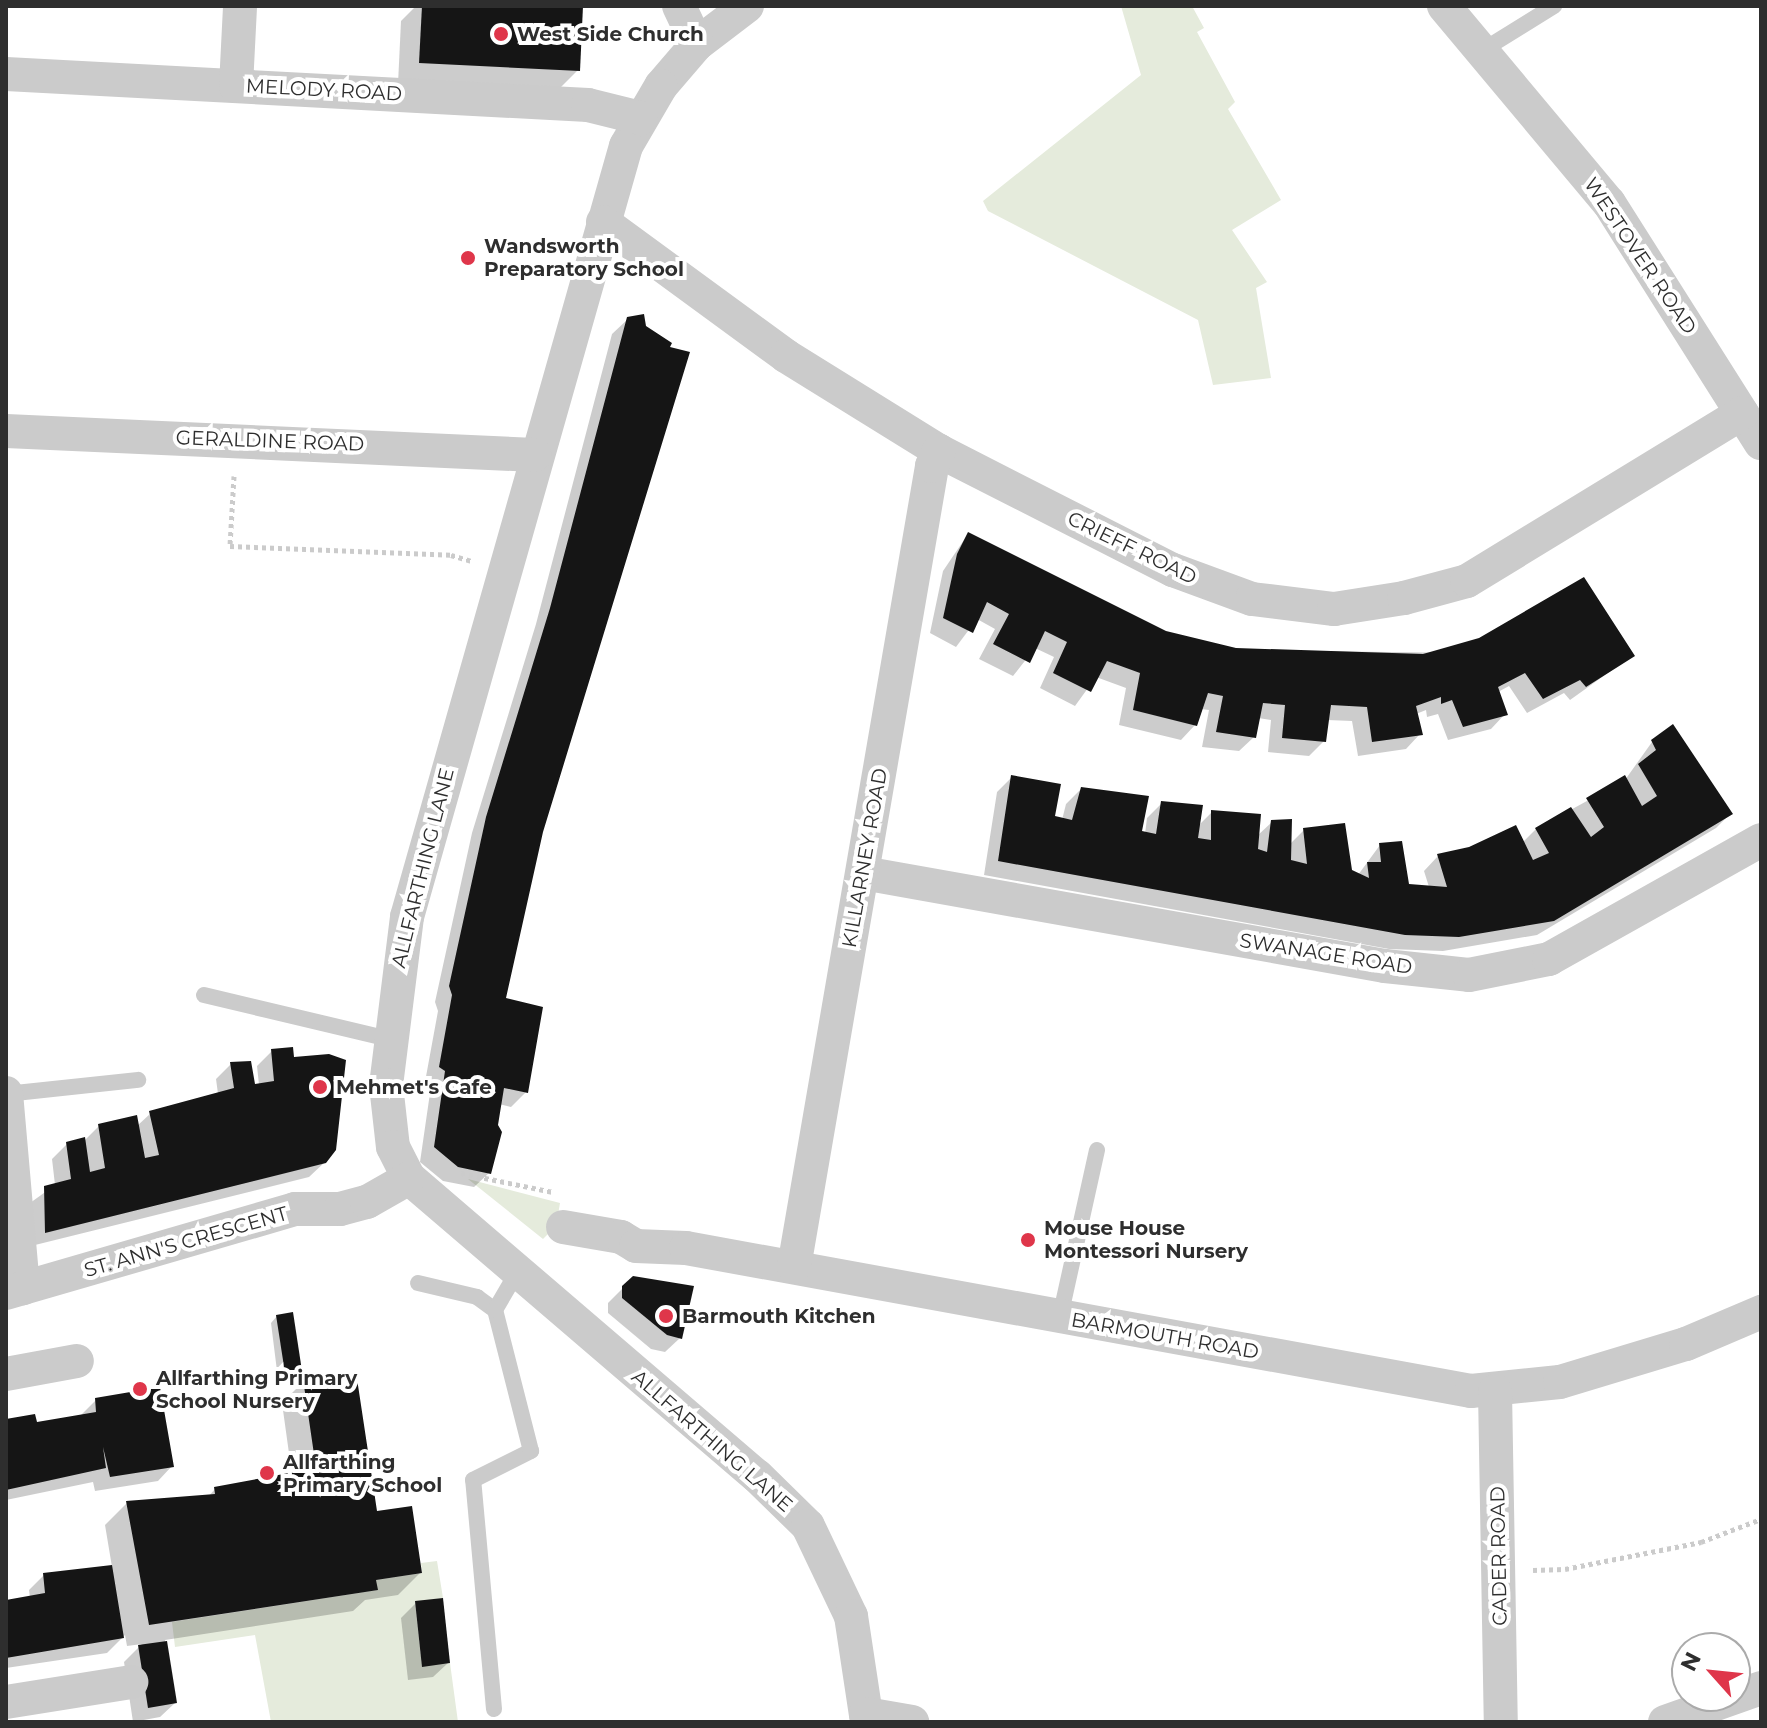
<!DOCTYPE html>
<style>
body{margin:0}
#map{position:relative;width:1767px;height:1728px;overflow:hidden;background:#fff;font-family:Montserrat,sans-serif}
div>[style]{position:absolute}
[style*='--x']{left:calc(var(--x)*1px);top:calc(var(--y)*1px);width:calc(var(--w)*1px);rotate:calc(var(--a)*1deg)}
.green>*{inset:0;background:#e5ebdc}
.shadow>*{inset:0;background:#0003}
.building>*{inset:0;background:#151515}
.path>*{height:5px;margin-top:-2.5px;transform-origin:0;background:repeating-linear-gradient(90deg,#cbcbcb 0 4px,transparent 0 8px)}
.service>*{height:16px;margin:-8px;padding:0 8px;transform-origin:8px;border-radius:8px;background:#cbcbcb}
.minor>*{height:34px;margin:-17px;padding:0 17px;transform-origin:17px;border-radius:17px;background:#cbcbcb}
.dots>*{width:22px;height:22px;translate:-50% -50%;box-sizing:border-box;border:4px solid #fff;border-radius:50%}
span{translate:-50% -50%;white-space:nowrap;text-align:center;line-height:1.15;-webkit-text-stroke:8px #fff;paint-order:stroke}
.poi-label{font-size:20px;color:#2e2e2e;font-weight:700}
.left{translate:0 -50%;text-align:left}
.street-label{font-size:20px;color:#2e2e2e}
.frame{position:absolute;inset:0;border:8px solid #2e2e2e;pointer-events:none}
.north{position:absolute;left:1671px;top:1632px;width:80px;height:80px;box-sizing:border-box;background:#fff;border:2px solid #ababab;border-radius:50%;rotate:297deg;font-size:22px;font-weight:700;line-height:32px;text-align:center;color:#2e2e2e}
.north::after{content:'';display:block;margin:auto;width:28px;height:36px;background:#df364a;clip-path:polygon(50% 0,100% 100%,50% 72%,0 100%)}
</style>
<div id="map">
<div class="green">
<div style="clip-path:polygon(1121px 6px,1192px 6px,1204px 28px,1197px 32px,1235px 102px,1228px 109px,1281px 200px,1232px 230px,1267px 282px,1256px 288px,1271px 378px,1213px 385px,1198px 320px,988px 211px,983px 201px,1141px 75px)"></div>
<div style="clip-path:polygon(468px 1179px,560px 1203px,556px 1226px,543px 1239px)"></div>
<div style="clip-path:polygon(437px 1561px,443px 1598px,415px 1602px,422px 1666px,450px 1663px,458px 1722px,271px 1722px,255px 1635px,175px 1647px,172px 1622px,377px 1590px,376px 1580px,422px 1573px,421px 1563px)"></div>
</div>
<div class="shadow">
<div style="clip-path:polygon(416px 6px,581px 6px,578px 70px,555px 93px,398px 84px,401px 21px)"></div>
<div style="clip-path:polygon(628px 319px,541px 831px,504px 1000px,526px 1092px,511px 1107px,499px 1104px,489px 1173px,474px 1187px,443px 1181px,420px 1162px,431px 1086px,425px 1082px,438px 1011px,435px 1002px,472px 833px,536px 624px,612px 334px)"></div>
<div style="clip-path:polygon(968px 534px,1165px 633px,1236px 650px,1633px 655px,1570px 700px,1564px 693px,1527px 713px,1509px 686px,1498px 692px,1505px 714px,1491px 729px,1448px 740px,1438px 714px,1427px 717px,1426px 710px,1416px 714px,1420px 734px,1406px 749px,1358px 756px,1352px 721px,1327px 720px,1324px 741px,1309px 756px,1268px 752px,1271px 720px,1258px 718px,1254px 737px,1239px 751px,1202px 747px,1209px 710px,1201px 709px,1195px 725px,1181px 740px,1119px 725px,1126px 688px,1096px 677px,1075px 706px,1040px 688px,1054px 657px,1035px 648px,1013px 676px,979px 659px,995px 629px,977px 619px,956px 647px,930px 633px,943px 571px)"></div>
<div style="clip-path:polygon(1652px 742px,1731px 813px,1716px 828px,1537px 935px,1443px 951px,1389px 949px,984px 875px,997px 792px,1012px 777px,1053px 818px,1062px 820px,1066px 804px,1081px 789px,1145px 834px,1147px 818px,1162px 803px,1198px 826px,1212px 812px,1257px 836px,1272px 822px,1289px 845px,1304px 830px,1358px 875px,1380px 845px,1408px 885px,1429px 887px,1424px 871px,1438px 856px,1522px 843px,1536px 829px,1625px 780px)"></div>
<div style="clip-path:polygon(272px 1051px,325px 1162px,309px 1177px,31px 1246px,30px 1203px,55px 1185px,52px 1159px,67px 1144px,83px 1142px,99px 1126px,137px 1126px,151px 1113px,218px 1094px,216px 1079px,231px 1064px,253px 1086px,259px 1085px,257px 1066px)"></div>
<div style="clip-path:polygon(633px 1278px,680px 1338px,665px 1352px,651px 1349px,608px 1313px,608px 1303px)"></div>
<div style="clip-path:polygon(277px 1316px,300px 1371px,293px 1377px,278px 1379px,271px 1323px)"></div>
<div style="clip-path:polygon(304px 1381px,375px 1513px,420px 1573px,398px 1595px,365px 1600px,353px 1611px,165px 1640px,175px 1703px,160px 1717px,133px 1722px,124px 1662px,142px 1644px,127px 1646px,125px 1635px,107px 1653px,6px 1668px,6px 1602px,30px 1598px,29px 1590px,44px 1575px,112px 1567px,105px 1525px,127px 1503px,208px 1497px,215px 1489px,292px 1475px,282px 1403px)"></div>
<div style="clip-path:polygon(96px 1400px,172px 1466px,158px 1481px,95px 1491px,93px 1482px,6px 1500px,6px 1421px,35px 1425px,81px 1415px)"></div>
<div style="clip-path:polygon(416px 1603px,448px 1663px,433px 1677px,408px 1680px,401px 1618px)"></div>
</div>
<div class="building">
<div style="clip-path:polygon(422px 6px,583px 6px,580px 71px,419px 63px)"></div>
<div style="clip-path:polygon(644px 314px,646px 326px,672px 343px,670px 347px,690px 352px,543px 832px,506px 998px,543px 1007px,528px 1093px,504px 1088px,498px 1125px,502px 1132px,491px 1174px,458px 1167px,434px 1147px,445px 1071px,439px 1067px,452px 995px,449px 986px,486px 817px,550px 608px,627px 317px)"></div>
<div style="clip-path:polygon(968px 532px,1166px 631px,1236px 648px,1423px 654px,1479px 638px,1584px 577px,1635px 656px,1586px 687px,1580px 680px,1543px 699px,1525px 673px,1498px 687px,1508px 715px,1463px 727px,1452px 700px,1441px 704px,1441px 697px,1416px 706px,1423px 735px,1372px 742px,1367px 707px,1331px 705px,1326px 742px,1282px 738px,1285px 705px,1263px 703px,1256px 738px,1216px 732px,1223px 696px,1208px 693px,1197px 726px,1133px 710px,1140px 673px,1107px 661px,1091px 692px,1053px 673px,1067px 642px,1045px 631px,1030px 663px,993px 644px,1009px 614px,987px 602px,973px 633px,943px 618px,957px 554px)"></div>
<div style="clip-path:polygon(1673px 724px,1733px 814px,1554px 921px,1459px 937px,1405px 935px,998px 861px,1011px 775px,1061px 784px,1055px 816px,1072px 820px,1081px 787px,1149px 796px,1142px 831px,1156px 834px,1161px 801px,1203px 805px,1198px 838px,1211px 840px,1211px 810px,1261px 814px,1258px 849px,1267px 852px,1271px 820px,1292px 819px,1291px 860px,1307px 864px,1303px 828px,1345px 823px,1352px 870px,1369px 878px,1367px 862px,1381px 862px,1379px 843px,1402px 841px,1409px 884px,1447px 887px,1437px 854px,1469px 847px,1516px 825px,1533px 860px,1549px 853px,1535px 828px,1571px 807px,1591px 837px,1604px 827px,1586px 798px,1625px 775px,1642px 806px,1657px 796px,1638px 764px,1656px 750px,1651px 740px)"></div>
<div style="clip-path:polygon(293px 1047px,294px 1057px,329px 1054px,346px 1060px,336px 1150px,326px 1163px,45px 1233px,44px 1186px,71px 1179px,66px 1142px,85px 1137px,90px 1172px,105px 1168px,98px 1124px,137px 1115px,145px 1158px,159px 1155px,149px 1111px,234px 1088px,230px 1062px,251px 1061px,255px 1084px,274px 1081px,271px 1049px)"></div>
<div style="clip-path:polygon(633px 1276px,694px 1286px,682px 1339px,667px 1335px,622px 1298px,622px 1286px)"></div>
<div style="clip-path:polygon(293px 1312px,302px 1371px,285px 1373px,276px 1315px)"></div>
<div style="clip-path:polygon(356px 1372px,377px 1511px,412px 1506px,422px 1573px,376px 1580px,378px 1590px,149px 1625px,126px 1501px,215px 1494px,214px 1487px,316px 1468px,303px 1379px)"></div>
<div style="clip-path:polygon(160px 1387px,174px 1467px,110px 1477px,103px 1447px,106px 1468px,6px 1490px,6px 1419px,35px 1414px,37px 1422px,96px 1412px,95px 1398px)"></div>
<div style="clip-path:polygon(112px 1565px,124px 1638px,6px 1658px,6px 1600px,45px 1593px,43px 1573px)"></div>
<div style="clip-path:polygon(443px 1598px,450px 1663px,422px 1667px,415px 1601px)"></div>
<div style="clip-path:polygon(167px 1641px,177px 1703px,148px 1708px,138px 1645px)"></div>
</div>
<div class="path">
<div style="--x:234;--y:476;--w:70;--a:93.3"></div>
<div style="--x:230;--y:546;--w:221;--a:2.3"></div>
<div style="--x:451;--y:555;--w:22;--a:16"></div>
<div style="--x:461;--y:1173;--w:94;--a:11.7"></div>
<div style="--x:1533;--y:1570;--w:32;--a:-2"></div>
<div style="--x:1565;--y:1569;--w:139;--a:-11.2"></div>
<div style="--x:1701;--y:1542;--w:64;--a:-21"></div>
</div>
<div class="service">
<div style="--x:1483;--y:50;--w:84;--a:-31.8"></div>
<div style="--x:204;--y:995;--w:189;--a:13.4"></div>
<div style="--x:6;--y:1094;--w:133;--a:-6.1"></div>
<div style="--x:418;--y:1283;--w:61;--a:13.3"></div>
<div style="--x:477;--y:1297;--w:22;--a:36"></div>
<div style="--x:1060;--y:1317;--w:171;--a:-77.5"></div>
<div style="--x:494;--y:1709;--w:230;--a:-95.2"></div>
<div style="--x:473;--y:1480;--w:65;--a:-26.6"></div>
<div style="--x:531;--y:1451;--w:146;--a:-104.3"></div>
<div style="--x:495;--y:1310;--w:42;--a:-59.7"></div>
</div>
<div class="minor">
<div style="--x:679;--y:6;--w:42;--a:64.7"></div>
<div style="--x:747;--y:6;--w:63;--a:142.8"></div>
<div style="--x:697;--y:44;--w:55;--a:130.6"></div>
<div style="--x:661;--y:86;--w:69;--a:120.3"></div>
<div style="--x:626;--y:146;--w:801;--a:105.86"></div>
<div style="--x:407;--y:917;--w:169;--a:97.1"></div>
<div style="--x:386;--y:1085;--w:62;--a:83.6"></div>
<div style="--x:393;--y:1147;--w:35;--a:63"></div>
<div style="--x:409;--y:1178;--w:458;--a:40.6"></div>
<div style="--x:757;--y:1476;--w:71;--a:44.4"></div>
<div style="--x:808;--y:1526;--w:100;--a:64.5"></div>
<div style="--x:851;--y:1616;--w:107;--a:81.4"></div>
<div style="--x:1444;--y:6;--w:257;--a:50.1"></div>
<div style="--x:1609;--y:203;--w:284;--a:57.7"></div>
<div style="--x:6;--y:74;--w:583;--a:3.05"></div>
<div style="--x:588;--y:105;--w:54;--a:14"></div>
<div style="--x:236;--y:86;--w:80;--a:-87.1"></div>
<div style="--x:603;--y:222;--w:227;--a:36.2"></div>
<div style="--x:786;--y:356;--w:180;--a:31.8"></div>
<div style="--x:939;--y:451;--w:263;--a:27"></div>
<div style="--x:1173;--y:570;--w:84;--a:20.2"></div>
<div style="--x:1252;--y:599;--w:83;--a:7"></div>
<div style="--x:1334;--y:609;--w:71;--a:-8.9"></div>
<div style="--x:1404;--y:598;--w:65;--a:-15.1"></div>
<div style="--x:1467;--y:581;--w:322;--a:-31.4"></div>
<div style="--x:6;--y:431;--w:529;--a:2.6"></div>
<div style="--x:863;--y:873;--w:530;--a:10.1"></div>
<div style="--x:1385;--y:966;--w:84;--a:6.1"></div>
<div style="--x:1469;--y:975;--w:82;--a:-11.3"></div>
<div style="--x:1549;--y:959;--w:243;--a:-29.3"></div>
<div style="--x:6;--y:1093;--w:196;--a:85"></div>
<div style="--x:563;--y:1227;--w:59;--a:9.8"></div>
<div style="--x:621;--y:1237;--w:17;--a:31"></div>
<div style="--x:636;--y:1246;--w:50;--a:2.3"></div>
<div style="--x:686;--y:1248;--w:798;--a:10.32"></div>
<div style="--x:1471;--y:1391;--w:89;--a:-5.8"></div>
<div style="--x:1560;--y:1382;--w:132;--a:-16.8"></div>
<div style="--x:1686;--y:1344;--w:82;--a:-23.1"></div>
<div style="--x:794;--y:1267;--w:813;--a:-80.22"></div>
<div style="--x:932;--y:466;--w:17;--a:-65"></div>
<div style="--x:6;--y:1293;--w:301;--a:-16.2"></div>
<div style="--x:295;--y:1209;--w:45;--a:0"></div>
<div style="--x:340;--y:1209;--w:28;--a:-15"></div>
<div style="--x:367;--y:1202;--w:48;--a:-29.7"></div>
<div style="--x:6;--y:1374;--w:72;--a:-10.4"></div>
<div style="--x:1495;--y:1391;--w:331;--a:89"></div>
<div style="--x:6;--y:1702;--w:127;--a:-9.1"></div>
<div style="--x:866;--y:1714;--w:47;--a:9.9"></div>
<div style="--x:1665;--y:1722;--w:102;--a:-19.5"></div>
</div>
<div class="dots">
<div style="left:501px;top:34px;background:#df364a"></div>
<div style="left:468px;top:258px;background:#df364a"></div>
<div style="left:320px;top:1087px;background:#df364a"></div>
<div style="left:1028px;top:1240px;background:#df364a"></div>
<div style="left:666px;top:1316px;background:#df364a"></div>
<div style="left:140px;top:1389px;background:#df364a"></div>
<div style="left:267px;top:1473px;background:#df364a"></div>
</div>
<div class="poi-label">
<span class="left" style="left:517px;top:34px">West Side Church</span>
<span class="left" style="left:484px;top:258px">Wandsworth<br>Preparatory School</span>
<span class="left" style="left:336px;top:1087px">Mehmet's Cafe</span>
<span class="left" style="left:1044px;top:1240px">Mouse House<br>Montessori Nursery</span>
<span class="left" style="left:682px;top:1316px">Barmouth Kitchen</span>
<span class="left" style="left:156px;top:1390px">Allfarthing Primary<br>School Nursery</span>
<span class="left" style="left:283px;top:1474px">Allfarthing<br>Primary School</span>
</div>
<div class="street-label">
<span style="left:324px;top:90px;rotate:3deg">MELODY ROAD</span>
<span style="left:1640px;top:256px;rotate:56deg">WESTOVER ROAD</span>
<span style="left:270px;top:441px;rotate:2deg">GERALDINE ROAD</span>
<span style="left:1132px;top:548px;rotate:26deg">CRIEFF ROAD</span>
<span style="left:865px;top:858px;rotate:-80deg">KILLARNEY ROAD</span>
<span style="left:423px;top:868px;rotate:-76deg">ALLFARTHING LANE</span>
<span style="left:1326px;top:954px;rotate:9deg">SWANAGE ROAD</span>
<span style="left:186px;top:1242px;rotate:-16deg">ST. ANN'S CRESCENT</span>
<span style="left:1165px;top:1336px;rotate:10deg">BARMOUTH ROAD</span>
<span style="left:712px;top:1441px;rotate:41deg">ALLFARTHING LANE</span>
<span style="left:1499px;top:1556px;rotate:-91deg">CADER ROAD</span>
</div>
<div class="frame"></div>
<div class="north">N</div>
</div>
